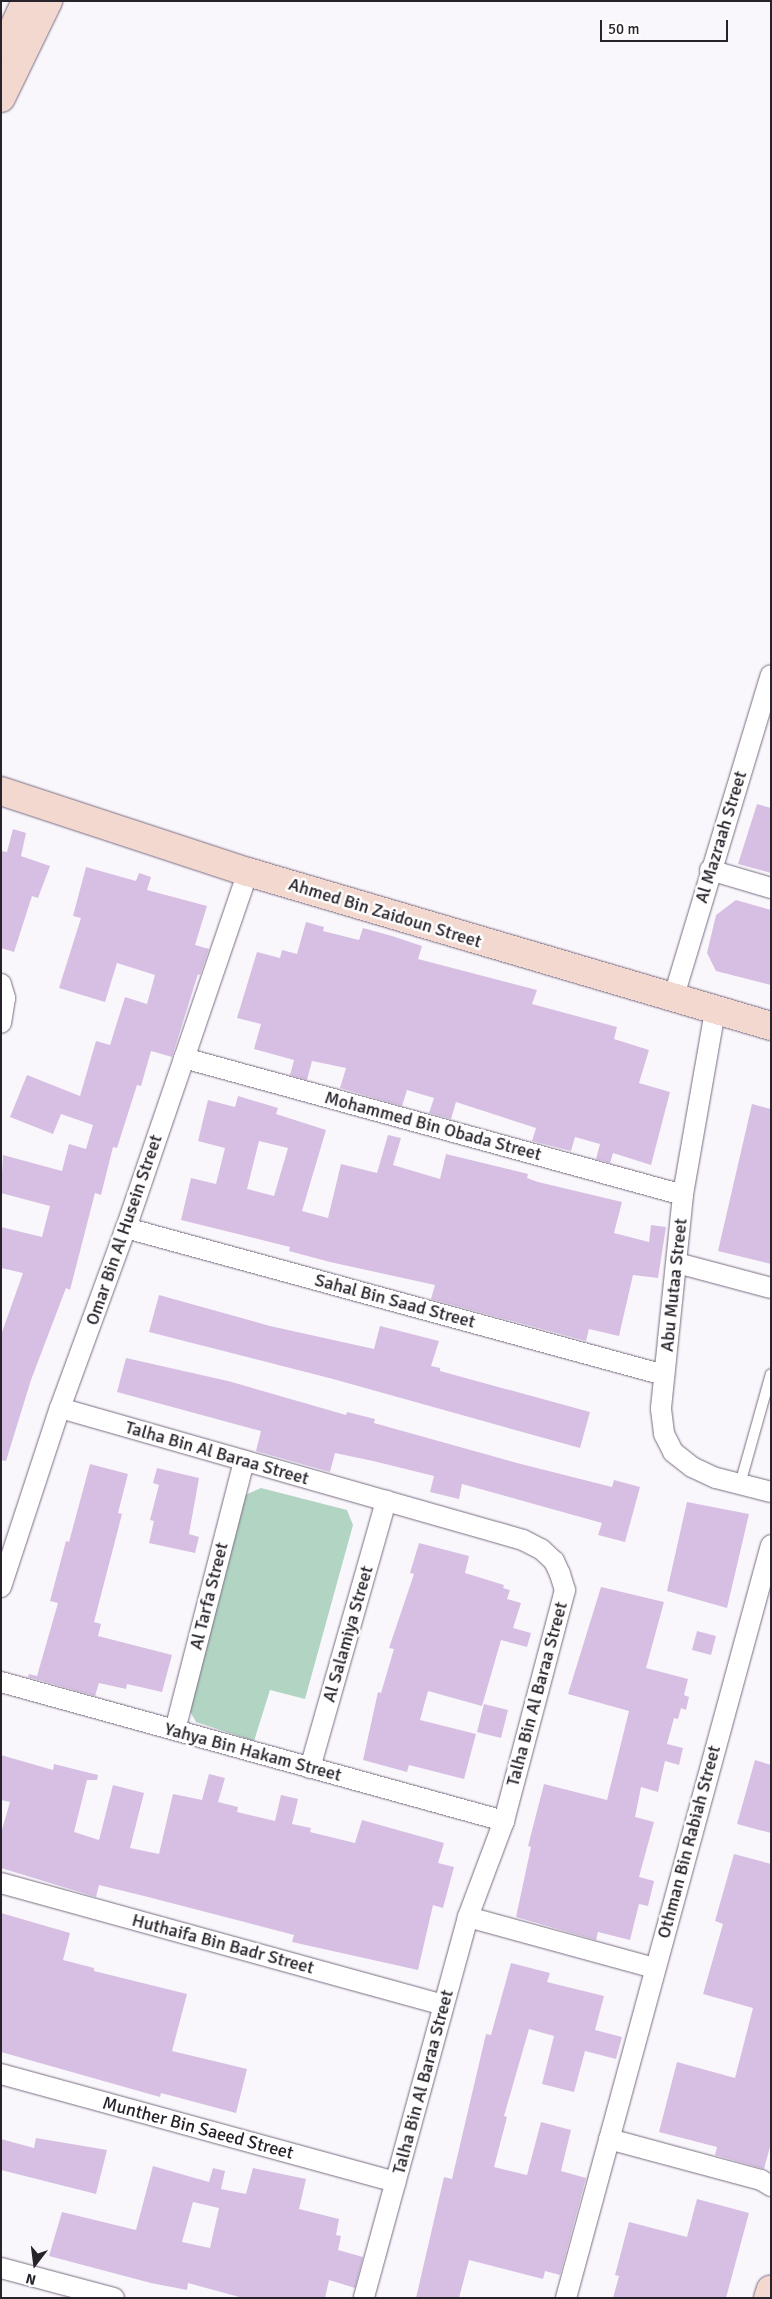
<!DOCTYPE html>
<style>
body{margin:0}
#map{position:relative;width:772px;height:2299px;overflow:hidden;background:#faf7fc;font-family:Signika,sans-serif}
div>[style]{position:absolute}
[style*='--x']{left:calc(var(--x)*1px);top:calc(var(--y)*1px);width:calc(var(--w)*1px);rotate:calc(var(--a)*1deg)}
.green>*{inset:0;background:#b1d4c3}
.building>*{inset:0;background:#d6bfe3}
.roads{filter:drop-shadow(0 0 1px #7a6c82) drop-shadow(0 0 1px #7a6c82)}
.lane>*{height:10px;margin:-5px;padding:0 5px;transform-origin:5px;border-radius:5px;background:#fff}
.street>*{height:20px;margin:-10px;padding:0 10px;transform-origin:10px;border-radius:10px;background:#fff}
.secondary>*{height:28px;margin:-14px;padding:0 14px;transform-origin:14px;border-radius:14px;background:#f2d8ce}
span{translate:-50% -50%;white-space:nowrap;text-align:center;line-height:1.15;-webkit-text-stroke:5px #fff;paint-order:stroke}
.street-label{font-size:18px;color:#28222b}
.frame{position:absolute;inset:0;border:2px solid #28222b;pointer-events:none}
.north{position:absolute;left:10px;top:2239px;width:50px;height:50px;-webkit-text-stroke:4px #fff;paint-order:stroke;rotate:195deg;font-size:14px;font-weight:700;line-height:20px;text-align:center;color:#28222b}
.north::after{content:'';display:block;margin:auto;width:18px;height:22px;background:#28222b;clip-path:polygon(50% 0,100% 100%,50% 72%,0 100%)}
.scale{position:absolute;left:600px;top:20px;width:128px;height:22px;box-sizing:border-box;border:2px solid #28222b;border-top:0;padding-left:6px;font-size:15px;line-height:18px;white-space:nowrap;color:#28222b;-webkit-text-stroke:4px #fff;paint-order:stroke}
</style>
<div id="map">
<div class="green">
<div style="clip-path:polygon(261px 1488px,347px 1510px,353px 1525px,305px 1699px,270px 1690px,254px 1741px,196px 1722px,187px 1706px,243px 1496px)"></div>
</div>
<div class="building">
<div style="clip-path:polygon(757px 804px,771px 808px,771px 873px,738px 864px)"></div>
<div style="clip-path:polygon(13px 829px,26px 833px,21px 856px,50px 866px,38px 898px,32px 896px,14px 952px,1px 948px,1px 851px,7px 852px)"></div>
<div style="clip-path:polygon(86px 867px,136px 881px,139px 873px,151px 877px,147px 890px,207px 906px,195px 945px,209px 949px,200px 975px,198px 974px,172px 1057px,151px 1051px,141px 1086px,137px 1085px,117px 1148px,113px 1147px,101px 1195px,95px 1193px,70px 1290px,66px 1288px,31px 1380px,6px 1461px,1px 1460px,1px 1335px,23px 1273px,1px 1268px,1px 1227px,42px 1237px,50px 1206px,1px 1193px,3px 1155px,62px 1171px,69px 1144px,86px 1149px,93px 1125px,61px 1114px,53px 1134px,10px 1117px,27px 1075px,80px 1096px,96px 1041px,110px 1045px,125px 997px,147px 1004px,155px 975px,117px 963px,105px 1002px,59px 988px,81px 918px,73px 916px)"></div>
<div style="clip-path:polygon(736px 900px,771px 910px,771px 985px,716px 971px,707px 953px,716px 915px)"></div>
<div style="clip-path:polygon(306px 922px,324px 927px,323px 931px,359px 940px,363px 928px,392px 936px,422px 946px,418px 959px,537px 990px,532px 1004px,617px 1027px,614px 1039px,649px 1050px,639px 1083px,670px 1092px,651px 1165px,613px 1153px,610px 1163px,596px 1159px,600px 1144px,575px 1137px,571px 1151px,532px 1141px,536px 1128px,456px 1102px,451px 1119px,429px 1113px,434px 1098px,407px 1090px,402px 1106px,340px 1088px,346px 1068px,312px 1061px,307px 1080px,290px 1075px,294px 1060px,254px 1049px,261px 1024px,237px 1018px,257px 952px,280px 958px,282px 950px,297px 954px)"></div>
<div style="clip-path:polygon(evenodd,238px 1096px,278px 1108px,276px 1114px,326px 1130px,302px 1211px,328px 1218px,341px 1164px,377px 1173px,388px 1135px,401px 1138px,393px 1165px,440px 1179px,446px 1154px,528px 1174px,527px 1178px,538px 1182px,622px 1202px,614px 1233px,649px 1242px,651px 1225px,666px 1227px,658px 1278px,633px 1275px,619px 1336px,589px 1329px,586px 1341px,431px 1299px,435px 1285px,330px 1262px,289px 1251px,290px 1247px,181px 1220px,191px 1178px,216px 1184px,225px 1148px,198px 1141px,208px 1100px,235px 1107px,238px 1096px,259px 1141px,288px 1148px,274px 1196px,247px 1189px,259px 1141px)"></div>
<div style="clip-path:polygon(752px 1104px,771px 1109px,771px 1264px,718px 1251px)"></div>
<div style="clip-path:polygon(159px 1295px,270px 1326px,374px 1349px,380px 1326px,439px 1341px,431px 1366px,440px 1368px,440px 1371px,590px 1412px,580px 1448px,333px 1379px,149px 1332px)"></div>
<div style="clip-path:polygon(126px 1358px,228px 1381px,346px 1415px,347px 1412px,375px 1419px,374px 1423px,517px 1463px,612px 1487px,614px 1480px,640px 1487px,625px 1542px,598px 1535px,602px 1523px,462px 1484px,459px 1499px,430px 1492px,434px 1476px,373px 1461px,335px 1453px,330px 1472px,256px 1451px,261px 1431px,117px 1392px)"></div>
<div style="clip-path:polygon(90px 1464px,128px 1474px,118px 1513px,122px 1514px,94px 1622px,101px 1624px,98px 1636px,172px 1655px,162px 1692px,127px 1684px,126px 1689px,99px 1683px,95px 1696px,28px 1677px,29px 1674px,37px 1676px,58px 1603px,50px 1601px,66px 1541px,69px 1542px)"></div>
<div style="clip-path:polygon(157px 1468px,199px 1478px,189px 1534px,199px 1537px,195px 1553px,149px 1543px,154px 1521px,150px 1520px,159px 1485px,153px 1483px)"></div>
<div style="clip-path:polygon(687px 1502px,749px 1514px,727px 1608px,667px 1591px)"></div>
<div style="clip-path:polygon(419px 1543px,469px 1556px,465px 1573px,504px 1585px,503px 1588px,510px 1590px,507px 1599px,521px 1603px,513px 1628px,531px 1633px,527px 1647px,501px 1640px,482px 1706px,428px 1691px,420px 1720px,476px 1734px,464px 1779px,409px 1765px,407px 1772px,363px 1760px,378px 1692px,381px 1693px,394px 1649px,389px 1648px,414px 1574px,410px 1573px)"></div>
<div style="clip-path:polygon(601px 1587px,664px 1602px,646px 1668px,688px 1679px,684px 1695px,689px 1697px,686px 1710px,681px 1708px,678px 1719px,674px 1718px,667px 1744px,683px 1748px,679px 1765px,665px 1761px,658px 1792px,641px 1787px,635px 1817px,654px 1822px,639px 1877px,654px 1881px,648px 1906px,639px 1904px,630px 1940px,598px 1932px,596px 1940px,516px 1917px,531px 1847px,528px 1846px,544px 1784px,607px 1800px,629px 1711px,568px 1694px)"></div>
<div style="clip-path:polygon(697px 1631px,716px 1636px,711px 1655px,692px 1650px)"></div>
<div style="clip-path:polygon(484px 1704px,508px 1710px,501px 1738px,477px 1732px)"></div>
<div style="clip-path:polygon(1px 1755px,53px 1770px,54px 1764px,98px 1775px,97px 1780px,87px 1780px,74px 1832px,99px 1840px,113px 1785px,144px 1793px,130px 1848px,159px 1854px,173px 1794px,202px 1800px,209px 1774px,225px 1778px,218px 1802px,238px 1807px,237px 1812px,275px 1821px,281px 1795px,298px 1799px,292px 1824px,311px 1828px,310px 1832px,355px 1843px,362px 1820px,444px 1843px,438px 1863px,454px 1867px,443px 1908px,433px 1905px,418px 1970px,292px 1942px,294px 1935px,148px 1897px,99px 1885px,96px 1897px,1px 1868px,1px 1833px,10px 1802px,1px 1800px)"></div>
<div style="clip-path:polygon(755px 1760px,771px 1765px,771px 1833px,737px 1824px)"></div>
<div style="clip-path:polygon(734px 1854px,771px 1864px,771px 2143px,764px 2169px,715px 2155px,717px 2147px,659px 2132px,677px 2062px,735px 2078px,753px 2008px,703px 1994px,723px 1924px,715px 1921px)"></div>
<div style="clip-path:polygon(1px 1913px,70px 1933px,63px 1960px,94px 1968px,94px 1971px,187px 1994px,172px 2051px,247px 2069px,236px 2113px,161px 2093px,160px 2097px,1px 2052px)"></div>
<div style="clip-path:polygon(511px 1963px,550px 1973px,547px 1982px,604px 1996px,595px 2030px,622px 2037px,616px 2059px,585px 2051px,574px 2092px,542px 2084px,554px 2036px,529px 2029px,504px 2116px,507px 2117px,494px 2167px,527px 2175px,541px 2122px,571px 2130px,561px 2171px,586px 2178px,560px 2275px,545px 2271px,543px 2279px,469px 2260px,459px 2298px,416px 2298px,444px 2177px,452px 2179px,486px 2034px,491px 2035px)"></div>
<div style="clip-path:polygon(36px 2138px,107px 2150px,96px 2194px,1px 2170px,1px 2139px,34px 2148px)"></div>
<div style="clip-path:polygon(evenodd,153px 2166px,209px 2182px,213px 2168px,225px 2171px,221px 2189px,246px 2194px,253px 2168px,306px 2179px,299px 2209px,339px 2219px,336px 2235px,341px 2236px,338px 2250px,363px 2257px,355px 2288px,329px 2280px,325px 2298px,243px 2298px,188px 2283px,187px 2290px,151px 2283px,49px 2256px,62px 2212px,136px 2230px,153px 2166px,193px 2202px,219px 2208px,210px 2248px,182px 2242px,193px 2202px)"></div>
<div style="clip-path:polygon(697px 2199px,749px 2213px,726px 2298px,613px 2298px,619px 2276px,615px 2275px,629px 2222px,687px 2237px)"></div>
</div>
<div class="roads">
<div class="lane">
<div style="--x:740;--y:1484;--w:114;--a:-74.3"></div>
</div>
<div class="street">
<div style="--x:710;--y:870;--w:64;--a:16.4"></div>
<div style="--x:1;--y:984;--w:15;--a:74"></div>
<div style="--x:5;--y:998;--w:25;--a:99"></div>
<div style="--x:673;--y:999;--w:338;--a:-73.2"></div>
<div style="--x:715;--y:1011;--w:187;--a:99.9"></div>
<div style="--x:683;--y:1195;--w:215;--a:95.9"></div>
<div style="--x:661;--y:1409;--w:25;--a:83"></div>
<div style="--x:664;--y:1434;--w:20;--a:63"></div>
<div style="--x:673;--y:1452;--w:24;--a:38"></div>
<div style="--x:692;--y:1467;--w:26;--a:25"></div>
<div style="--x:716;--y:1478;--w:57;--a:14.3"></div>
<div style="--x:184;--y:1058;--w:517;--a:15.35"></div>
<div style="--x:126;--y:1228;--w:558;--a:15.28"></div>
<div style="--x:677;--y:1263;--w:97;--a:14.9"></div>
<div style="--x:60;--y:1408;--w:481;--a:15.9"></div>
<div style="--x:523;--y:1540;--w:20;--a:27"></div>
<div style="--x:541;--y:1549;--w:18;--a:43"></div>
<div style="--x:554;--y:1561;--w:14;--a:65"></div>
<div style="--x:560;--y:1574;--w:17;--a:73"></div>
<div style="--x:565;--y:1590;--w:239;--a:104.8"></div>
<div style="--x:504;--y:1821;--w:103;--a:110.6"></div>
<div style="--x:468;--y:1917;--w:395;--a:105.3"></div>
<div style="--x:1;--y:1587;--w:188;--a:-71.8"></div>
<div style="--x:60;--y:1408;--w:192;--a:-69.9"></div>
<div style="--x:126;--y:1228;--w:376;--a:-71.1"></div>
<div style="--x:1;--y:1682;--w:522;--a:15.45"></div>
<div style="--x:175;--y:1730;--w:278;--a:-75.6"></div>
<div style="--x:310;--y:1768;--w:278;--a:-74.1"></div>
<div style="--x:1;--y:1883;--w:459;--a:15.4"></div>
<div style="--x:468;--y:1917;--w:194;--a:15.3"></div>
<div style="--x:1;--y:2074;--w:409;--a:15.3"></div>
<div style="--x:609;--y:2139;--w:157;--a:15.1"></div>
<div style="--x:761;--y:2180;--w:12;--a:31"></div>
<div style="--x:1;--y:2268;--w:117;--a:14.9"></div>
<div style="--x:566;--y:2298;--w:780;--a:-74.77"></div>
</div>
<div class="secondary">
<div style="--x:1;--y:55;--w:60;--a:-65.2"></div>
<div style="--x:1;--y:98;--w:108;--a:-64.1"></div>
<div style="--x:1;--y:791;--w:260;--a:18.2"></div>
<div style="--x:248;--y:872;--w:545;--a:16.41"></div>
<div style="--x:768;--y:2298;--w:9;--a:-72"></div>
</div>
</div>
<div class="street-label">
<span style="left:721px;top:837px;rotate:-73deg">Al Mazraah Street</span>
<span style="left:385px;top:913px;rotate:17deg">Ahmed Bin Zaidoun Street</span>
<span style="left:433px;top:1126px;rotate:15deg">Mohammed Bin Obada Street</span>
<span style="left:124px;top:1230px;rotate:-71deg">Omar Bin Al Husein Street</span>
<span style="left:674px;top:1285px;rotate:-84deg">Abu Mutaa Street</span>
<span style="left:395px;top:1301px;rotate:15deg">Sahal Bin Saad Street</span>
<span style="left:217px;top:1453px;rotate:16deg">Talha Bin Al Baraa Street</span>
<span style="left:209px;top:1596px;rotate:-76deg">Al Tarfa Street</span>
<span style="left:348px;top:1634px;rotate:-74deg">Al Salamiya Street</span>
<span style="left:537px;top:1694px;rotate:-75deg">Talha Bin Al Baraa Street</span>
<span style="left:253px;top:1752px;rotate:15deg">Yahya Bin Hakam Street</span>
<span style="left:689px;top:1842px;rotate:-75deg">Othman Bin Rabiah Street</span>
<span style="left:223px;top:1944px;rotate:15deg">Huthaifa Bin Badr Street</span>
<span style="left:423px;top:2082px;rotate:-75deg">Talha Bin Al Baraa Street</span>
<span style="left:198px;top:2128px;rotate:15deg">Munther Bin Saeed Street</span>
</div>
<div class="frame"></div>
<div class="north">N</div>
<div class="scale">50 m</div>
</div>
